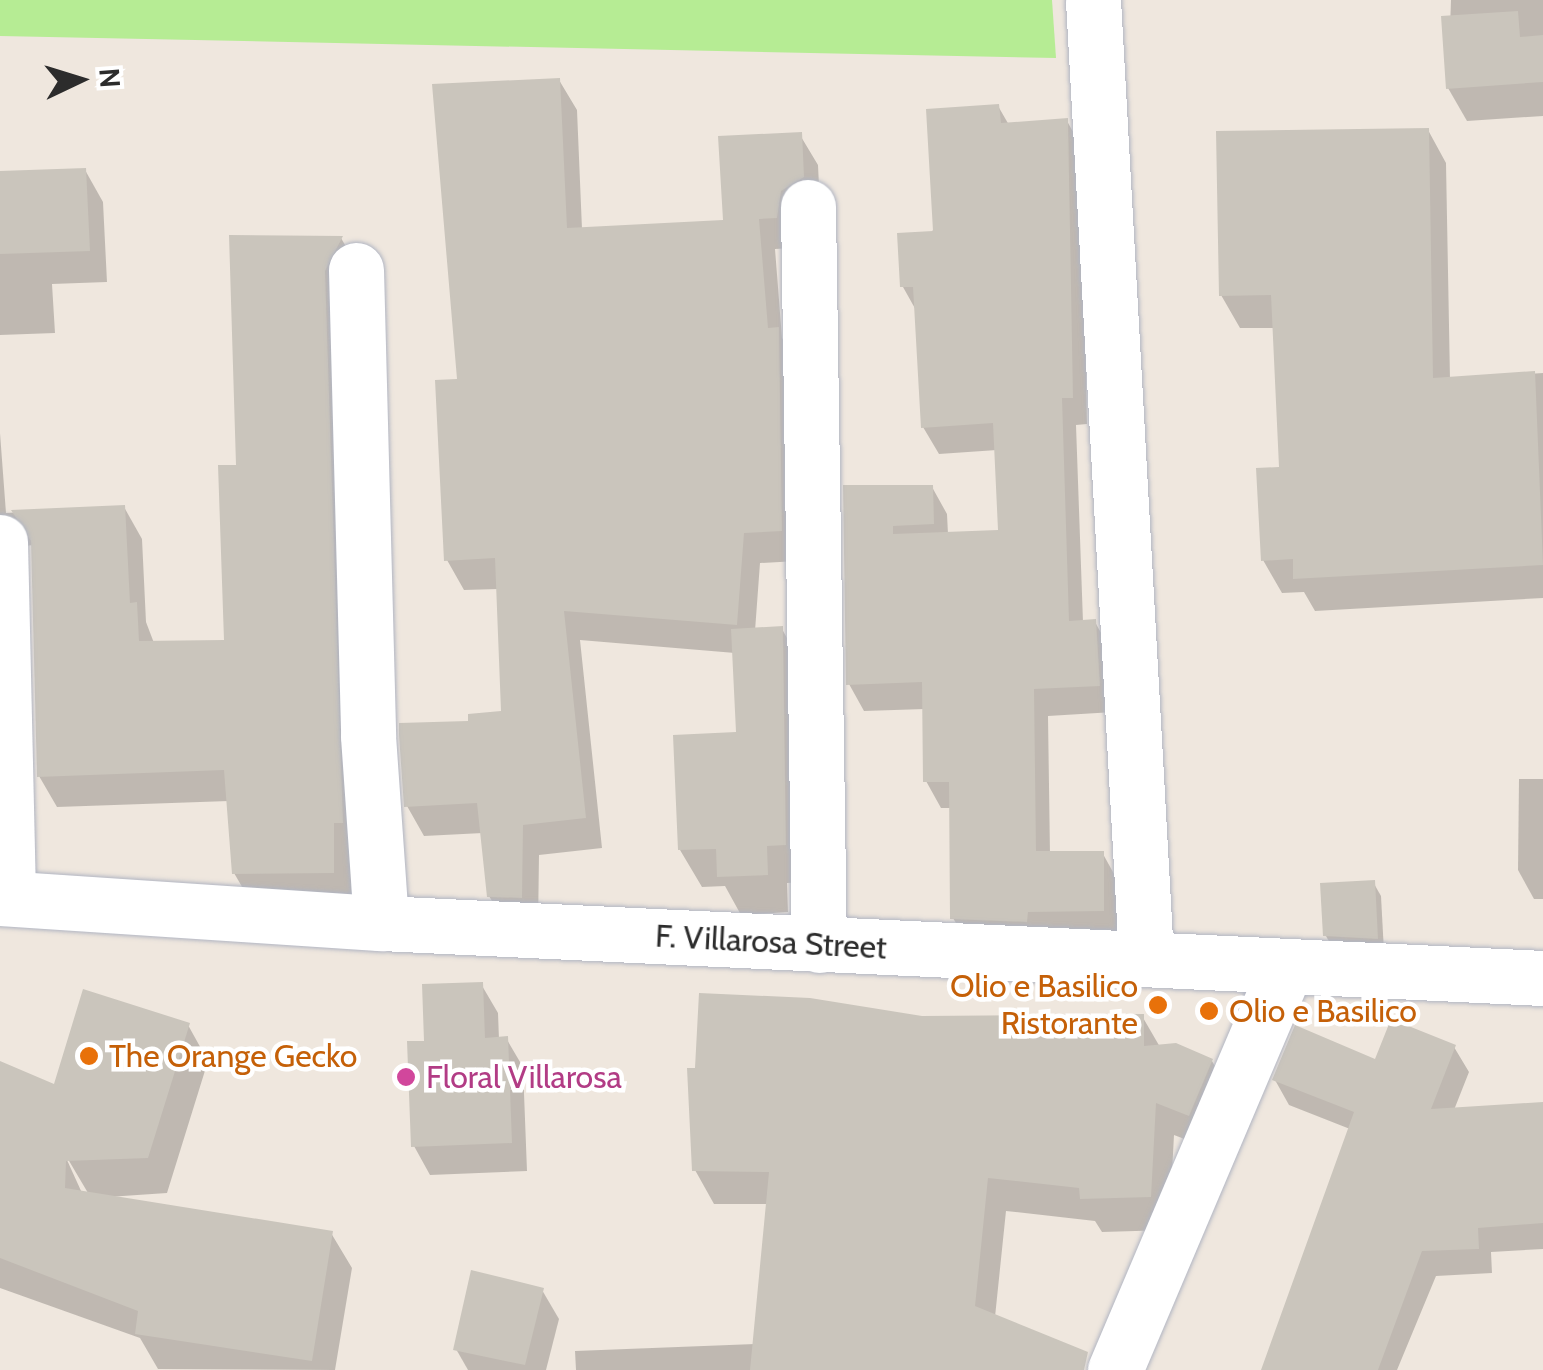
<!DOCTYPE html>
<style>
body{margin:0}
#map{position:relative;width:1543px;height:1370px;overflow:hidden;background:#efe7de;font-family:Cabin,sans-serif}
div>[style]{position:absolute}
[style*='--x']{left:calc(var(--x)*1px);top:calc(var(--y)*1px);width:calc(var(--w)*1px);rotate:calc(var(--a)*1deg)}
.green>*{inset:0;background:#b6ec94}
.shadow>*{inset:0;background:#0003}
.building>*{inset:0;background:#cac5bc}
.roads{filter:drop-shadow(0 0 2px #b1b5c2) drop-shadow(0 0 2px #b1b5c2)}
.minor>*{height:55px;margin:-27.5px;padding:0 27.5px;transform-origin:27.5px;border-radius:27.5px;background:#fff}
.dots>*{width:28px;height:28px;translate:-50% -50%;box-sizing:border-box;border:5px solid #fff;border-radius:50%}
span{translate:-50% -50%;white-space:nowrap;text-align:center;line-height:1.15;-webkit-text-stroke:9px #fff;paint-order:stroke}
.street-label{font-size:32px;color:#2c2c2c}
.food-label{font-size:32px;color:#c56008}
.right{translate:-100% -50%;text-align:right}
.left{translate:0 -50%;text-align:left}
.hotel-label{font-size:32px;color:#b23c85}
.north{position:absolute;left:30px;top:30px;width:100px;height:100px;-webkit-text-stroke:8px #fff;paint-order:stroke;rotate:86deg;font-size:28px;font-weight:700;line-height:40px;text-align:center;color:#2c2c2c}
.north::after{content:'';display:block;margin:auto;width:35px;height:45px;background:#2c2c2c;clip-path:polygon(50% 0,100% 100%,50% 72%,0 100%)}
</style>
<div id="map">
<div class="green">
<div style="clip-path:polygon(0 0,1052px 0,1056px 58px,0 36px)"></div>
</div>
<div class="shadow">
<div style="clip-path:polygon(1451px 0,1543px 0,1543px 116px,1467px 121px,1448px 88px)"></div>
<div style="clip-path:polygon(559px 80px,577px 110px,582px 229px,725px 223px,800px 135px,818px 165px,820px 207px,793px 248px,775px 249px,782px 338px,795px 360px,798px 561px,760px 563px,755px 631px,782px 629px,803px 667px,807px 882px,787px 883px,788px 912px,741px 915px,725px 886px,702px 887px,680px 850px,739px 734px,735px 653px,580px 640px,602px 848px,539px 855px,538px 928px,507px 926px,489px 896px,483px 833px,424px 836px,407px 806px,504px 713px,499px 589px,464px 590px,447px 560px,460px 381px)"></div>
<div style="clip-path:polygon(998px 106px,1009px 125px,1067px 121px,1082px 148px,1087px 424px,1076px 425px,1083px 622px,1095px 622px,1110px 649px,1114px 712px,1048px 716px,1050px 854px,1103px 854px,1118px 881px,1118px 937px,969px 945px,953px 918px,952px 808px,941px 808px,926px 781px,925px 709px,864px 711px,849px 684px,846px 488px,932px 487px,947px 514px,948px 534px,1001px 533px,997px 450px,939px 454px,923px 427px,917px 312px,903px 287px)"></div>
<div style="clip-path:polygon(1428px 130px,1446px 163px,1450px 379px,1543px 373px,1543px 598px,1315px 611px,1304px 592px,1282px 593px,1263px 560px,1282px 469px,1275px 328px,1240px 328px,1221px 295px)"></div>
<div style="clip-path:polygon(85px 170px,103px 202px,107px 282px,52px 284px,55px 333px,0 335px,0 174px)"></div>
<div style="clip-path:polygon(232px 237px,341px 238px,359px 269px,351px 904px,252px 904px,234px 873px,229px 801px,57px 807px,39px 776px,34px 545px,0 548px,0 433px,6px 513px,124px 507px,142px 539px,146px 622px,154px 643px,227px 642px,239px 467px)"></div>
<div style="clip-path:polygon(1519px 779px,1543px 779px,1543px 899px,1534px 899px,1518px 870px)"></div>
<div style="clip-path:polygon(1373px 882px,1381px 896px,1384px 952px,1334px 950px,1326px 936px)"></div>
<div style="clip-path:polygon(481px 984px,498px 1013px,499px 1039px,506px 1038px,523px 1067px,527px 1171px,430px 1175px,414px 1146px,427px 1043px)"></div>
<div style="clip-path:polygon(1142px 1016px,1160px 1047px,1212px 1061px,1231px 1095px,1208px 1148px,1174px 1135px,1169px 1230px,1102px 1232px,1095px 1221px,1006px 1211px,995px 1317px,1080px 1370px,576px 1370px,575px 1351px,755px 1344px,768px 1204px,714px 1204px,695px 1170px,922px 1019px)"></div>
<div style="clip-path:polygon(evenodd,188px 1025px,208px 1061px,167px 1193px,108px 1197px,331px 1233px,352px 1268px,335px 1370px,158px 1369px,140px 1338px,0 1288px,0 1064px,56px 1087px,188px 1025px,62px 1149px,88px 1193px,82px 1193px,62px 1149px)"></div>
<div style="clip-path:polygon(1454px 1047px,1469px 1072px,1454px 1110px,1543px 1104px,1543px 1249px,1491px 1252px,1492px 1273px,1436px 1276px,1397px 1370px,1263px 1370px,1350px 1129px,1289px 1105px,1275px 1080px)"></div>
<div style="clip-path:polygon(542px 1290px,559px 1319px,546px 1370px,468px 1370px,456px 1349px)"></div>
</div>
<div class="building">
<div style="clip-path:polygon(1518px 11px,1520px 37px,1543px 35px,1543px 82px,1446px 89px,1441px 16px)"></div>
<div style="clip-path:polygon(560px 78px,567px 228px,723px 220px,718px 136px,802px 132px,804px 177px,781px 191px,777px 218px,759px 219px,768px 328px,779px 327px,782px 531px,744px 533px,737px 625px,564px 611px,586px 818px,523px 825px,522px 898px,487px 897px,477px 803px,404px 807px,399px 735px,399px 723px,468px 721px,468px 714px,501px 711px,495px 558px,444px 561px,435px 380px,457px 379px,432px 84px)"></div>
<div style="clip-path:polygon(999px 104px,1001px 123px,1068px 118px,1073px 398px,1062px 398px,1069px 621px,1096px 619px,1100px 686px,1034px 689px,1036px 851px,1104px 851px,1104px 911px,1028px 912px,1027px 922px,950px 919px,949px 782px,923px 782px,922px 682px,846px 685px,843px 485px,933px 485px,934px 524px,893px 526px,893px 534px,998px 530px,993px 423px,921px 428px,913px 287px,900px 287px,897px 233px,933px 231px,926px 109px)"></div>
<div style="clip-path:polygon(1429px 128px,1433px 378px,1535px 371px,1543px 565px,1293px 579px,1293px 559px,1261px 561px,1256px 468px,1279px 467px,1271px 295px,1219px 296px,1216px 131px)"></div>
<div style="clip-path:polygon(86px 168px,90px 251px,0 254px,0 171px)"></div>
<div style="clip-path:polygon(229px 235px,343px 236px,325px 271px,343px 823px,334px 823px,334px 873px,232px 874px,224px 770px,37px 777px,31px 541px,11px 510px,125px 505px,130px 603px,137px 602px,139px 641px,224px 640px,218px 465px,236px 465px)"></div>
<div style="clip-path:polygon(783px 626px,786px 845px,767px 846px,768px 875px,717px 877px,716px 849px,678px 850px,673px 735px,736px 732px,731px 629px)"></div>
<div style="clip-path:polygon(1375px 880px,1378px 939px,1323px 936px,1320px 883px)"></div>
<div style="clip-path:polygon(483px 982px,485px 1038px,508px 1036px,512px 1143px,411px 1147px,407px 1041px,424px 1041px,422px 984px)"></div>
<div style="clip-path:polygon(83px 989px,190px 1023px,148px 1158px,66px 1161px,65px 1188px,333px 1231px,312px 1361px,135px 1334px,138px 1311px,0 1258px,0 1061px,54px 1084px)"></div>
<div style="clip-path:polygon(699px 993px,810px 998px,922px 1016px,1144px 1014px,1144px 1046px,1176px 1043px,1213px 1059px,1189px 1116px,1156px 1103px,1151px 1197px,1080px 1199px,1079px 1188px,988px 1178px,975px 1306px,1088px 1352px,1084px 1370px,750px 1370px,769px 1172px,692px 1171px,687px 1068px,695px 1068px)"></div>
<div style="clip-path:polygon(1391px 1019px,1456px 1045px,1431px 1109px,1543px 1102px,1543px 1223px,1478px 1228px,1479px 1249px,1422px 1251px,1378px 1370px,1261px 1370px,1354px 1112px,1272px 1080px,1295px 1025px,1375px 1059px)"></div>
<div style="clip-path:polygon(471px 1270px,544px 1288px,525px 1365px,453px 1350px)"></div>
</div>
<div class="roads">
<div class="minor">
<div style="--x:1093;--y:0;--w:958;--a:86.83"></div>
<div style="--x:808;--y:207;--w:738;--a:89.15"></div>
<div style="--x:356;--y:270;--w:466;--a:88.5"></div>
<div style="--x:368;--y:736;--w:187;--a:86"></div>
<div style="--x:0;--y:542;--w:356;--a:88.7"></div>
<div style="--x:0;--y:898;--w:382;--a:3.8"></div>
<div style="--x:381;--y:923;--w:1163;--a:2.71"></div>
<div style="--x:1115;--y:1370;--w:435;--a:-67"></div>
</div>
</div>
<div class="dots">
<div style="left:1158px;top:1005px;background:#e8710a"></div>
<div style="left:1209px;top:1011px;background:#e8710a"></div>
<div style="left:89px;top:1056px;background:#e8710a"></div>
<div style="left:406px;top:1077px;background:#d1479c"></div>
</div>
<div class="street-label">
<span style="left:771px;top:942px;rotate:3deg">F. Villarosa Street</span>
</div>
<div class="food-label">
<span class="right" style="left:1138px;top:1005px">Olio e Basilico<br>Ristorante</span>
<span class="left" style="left:1229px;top:1011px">Olio e Basilico</span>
<span class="left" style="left:109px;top:1056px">The Orange Gecko</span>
</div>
<div class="hotel-label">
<span class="left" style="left:426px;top:1077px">Floral Villarosa</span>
</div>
<div class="north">N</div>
</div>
